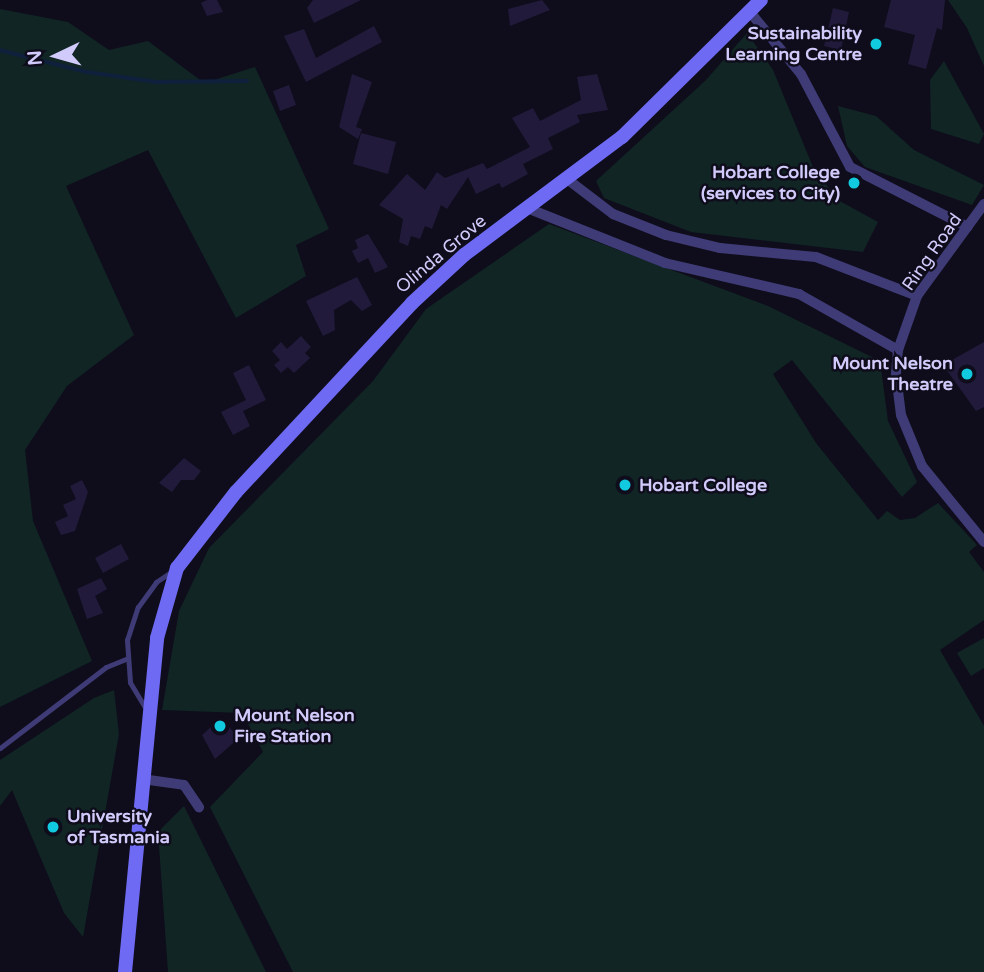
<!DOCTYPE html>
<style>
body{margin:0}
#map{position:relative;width:984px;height:972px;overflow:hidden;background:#0f0d1b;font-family:"Varela Round",sans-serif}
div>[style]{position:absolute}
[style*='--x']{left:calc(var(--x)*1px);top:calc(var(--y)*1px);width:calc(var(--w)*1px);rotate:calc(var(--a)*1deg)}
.green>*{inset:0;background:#102524}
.stream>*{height:3.5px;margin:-1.75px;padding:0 1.75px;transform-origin:1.75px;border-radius:1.75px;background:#0f203d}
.building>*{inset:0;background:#211a3b}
.service>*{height:5px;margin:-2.5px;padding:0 2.5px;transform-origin:2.5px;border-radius:2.5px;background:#3e3b77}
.minor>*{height:10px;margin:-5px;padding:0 5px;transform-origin:5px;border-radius:5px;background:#3e3b77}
.secondary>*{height:14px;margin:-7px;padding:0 7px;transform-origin:7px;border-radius:7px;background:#6e6af3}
.dots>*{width:19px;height:19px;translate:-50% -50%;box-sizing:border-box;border:4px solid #0f0d1b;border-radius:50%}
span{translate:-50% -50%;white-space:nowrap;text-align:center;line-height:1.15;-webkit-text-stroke:5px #0f0d1b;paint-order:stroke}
.poi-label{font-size:18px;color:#d1cbfb;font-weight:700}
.right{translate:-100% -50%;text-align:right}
.left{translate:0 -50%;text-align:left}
.street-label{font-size:18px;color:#d1cbfb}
.north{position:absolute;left:21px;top:21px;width:70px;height:70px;-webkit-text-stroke:5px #0f0d1b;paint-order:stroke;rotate:265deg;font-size:19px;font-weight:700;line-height:28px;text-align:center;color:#d1cbfb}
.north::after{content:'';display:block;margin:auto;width:24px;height:32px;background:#d1cbfb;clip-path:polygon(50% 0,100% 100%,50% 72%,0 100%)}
</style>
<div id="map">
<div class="green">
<div style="clip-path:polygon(948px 0,984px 0,984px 66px,967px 28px)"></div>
<div style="clip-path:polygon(0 9px,68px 22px,109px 50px,148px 41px,204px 83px,255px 67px,329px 229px,296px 245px,306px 276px,236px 318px,148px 150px,66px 186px,134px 335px,67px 386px,25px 450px,33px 521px,92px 661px,0 707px)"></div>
<div style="clip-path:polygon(747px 33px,773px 70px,813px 167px,838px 200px,878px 222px,863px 252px,691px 232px,604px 198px,596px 181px,706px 80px)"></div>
<div style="clip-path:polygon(944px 61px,984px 134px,979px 144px,931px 129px,930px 80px)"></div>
<div style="clip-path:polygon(838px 106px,876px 116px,914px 150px,984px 185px,972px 205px,865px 167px,847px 146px)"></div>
<div style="clip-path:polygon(549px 224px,768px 306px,880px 361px,888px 421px,917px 482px,902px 497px,792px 360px,773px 374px,816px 443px,878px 520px,887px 511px,900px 520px,915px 518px,938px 503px,977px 545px,969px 552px,984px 572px,984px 620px,940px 650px,984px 726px,984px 972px,293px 972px,210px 807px,263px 752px,242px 713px,162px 710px,179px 611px,209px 548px,373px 381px,426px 309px)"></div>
<div style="clip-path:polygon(984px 638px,984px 668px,971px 676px,957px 653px)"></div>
<div style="clip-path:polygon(114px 690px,119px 734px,83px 937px,64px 913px,12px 790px,0 806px,0 760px,94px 698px)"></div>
<div style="clip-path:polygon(184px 806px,266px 972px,168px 972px,158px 832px)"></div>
</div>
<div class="stream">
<div style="--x:0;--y:50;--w:90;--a:14.2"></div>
<div style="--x:87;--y:72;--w:70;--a:8.2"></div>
<div style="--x:156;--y:82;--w:91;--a:-0.6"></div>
</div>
<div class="building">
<div style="clip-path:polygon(207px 0,217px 0,223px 12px,207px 16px,201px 3px)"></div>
<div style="clip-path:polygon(313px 0,361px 0,314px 23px,307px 8px)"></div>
<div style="clip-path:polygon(542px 0,550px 10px,510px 26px,508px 9px)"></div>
<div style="clip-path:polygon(891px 0,945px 0,942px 30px,937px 28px,926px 69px,908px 64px,915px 35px,884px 27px)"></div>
<div style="clip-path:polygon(833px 8px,849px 12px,841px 50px,824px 46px)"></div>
<div style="clip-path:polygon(374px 26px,382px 42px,306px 82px,284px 36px,304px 29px,316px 58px)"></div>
<div style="clip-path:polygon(352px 74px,372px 82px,356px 127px,362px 129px,358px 139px,339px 127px)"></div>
<div style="clip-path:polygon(597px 74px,608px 110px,577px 115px,580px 122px,548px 138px,553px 149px,523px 164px,528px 174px,502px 188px,499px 183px,476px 194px,468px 177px,447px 209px,441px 205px,432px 229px,425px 226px,420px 239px,411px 236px,408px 246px,399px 242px,403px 219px,379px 205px,407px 174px,425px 190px,437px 172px,445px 178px,483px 163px,487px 169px,530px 147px,512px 118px,533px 108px,540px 121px,581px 100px,577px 77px)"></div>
<div style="clip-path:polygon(289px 85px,296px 105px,280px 111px,273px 91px)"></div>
<div style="clip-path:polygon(361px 133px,396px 142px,388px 174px,353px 164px)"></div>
<div style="clip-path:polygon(368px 234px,388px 267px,375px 273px,368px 258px,358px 263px,352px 251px,358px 248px,355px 240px)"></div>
<div style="clip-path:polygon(357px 277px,372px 305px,362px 311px,351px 300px,334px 310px,335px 330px,323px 336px,306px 301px)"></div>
<div style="clip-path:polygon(301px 336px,311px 347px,305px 353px,310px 358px,294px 373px,288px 367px,281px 373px,274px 365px,280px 360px,272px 351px,281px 342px,287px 349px)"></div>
<div style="clip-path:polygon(984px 342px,984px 407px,976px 411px,943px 365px)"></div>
<div style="clip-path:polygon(249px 365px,266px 400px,243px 411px,250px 426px,233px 435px,221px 412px,246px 400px,233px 373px)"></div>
<div style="clip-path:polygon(184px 458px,201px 471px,194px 480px,181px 480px,172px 492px,159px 483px)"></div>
<div style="clip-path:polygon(82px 480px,88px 492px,75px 531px,61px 535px,55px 522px,68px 516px,63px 505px,76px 499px,70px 486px)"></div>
<div style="clip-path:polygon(121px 544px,129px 559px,103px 573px,95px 558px)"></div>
<div style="clip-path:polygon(101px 578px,107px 589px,95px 596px,103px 613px,87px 619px,77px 589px)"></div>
<div style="clip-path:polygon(221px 718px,239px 738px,215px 759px,202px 735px)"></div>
</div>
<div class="service">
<div style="--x:146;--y:709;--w:31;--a:-121"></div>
<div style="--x:130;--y:682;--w:42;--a:-94.1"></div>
<div style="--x:127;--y:640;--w:35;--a:-72"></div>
<div style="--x:138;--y:607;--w:31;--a:-54"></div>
<div style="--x:156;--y:582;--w:22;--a:-34"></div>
<div style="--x:0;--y:748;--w:133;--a:-37.4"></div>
<div style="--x:106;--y:667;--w:22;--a:-22"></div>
</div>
<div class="minor">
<div style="--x:750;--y:12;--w:80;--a:50.6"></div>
<div style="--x:801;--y:74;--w:105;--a:62.2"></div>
<div style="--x:850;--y:167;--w:132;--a:27"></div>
<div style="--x:567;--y:179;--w:58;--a:37.3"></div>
<div style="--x:613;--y:214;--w:57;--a:21.6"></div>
<div style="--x:666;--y:235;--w:56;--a:13.5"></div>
<div style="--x:720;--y:248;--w:96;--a:5.4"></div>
<div style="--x:816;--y:257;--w:108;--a:21.1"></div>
<div style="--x:984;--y:204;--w:114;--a:126.1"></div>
<div style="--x:917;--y:296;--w:57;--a:109.4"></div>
<div style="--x:898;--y:350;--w:25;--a:95"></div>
<div style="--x:896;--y:375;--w:40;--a:82.9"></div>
<div style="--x:901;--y:415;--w:55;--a:67.6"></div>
<div style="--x:922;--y:466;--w:98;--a:50.8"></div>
<div style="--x:527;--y:208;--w:149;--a:21.7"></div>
<div style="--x:665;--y:263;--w:138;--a:13"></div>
<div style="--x:799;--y:294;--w:114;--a:29.5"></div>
<div style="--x:142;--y:779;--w:42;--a:8.1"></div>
<div style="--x:184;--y:785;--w:27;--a:56"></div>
</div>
<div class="secondary">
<div style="--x:125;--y:972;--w:336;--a:-84.5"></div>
<div style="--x:157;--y:638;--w:73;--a:-74.1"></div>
<div style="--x:177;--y:568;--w:96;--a:-52.2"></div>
<div style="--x:236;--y:492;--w:258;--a:-47"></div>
<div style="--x:412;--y:303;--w:71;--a:-42.7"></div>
<div style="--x:464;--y:255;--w:197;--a:-36.8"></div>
<div style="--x:622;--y:137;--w:195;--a:-44.6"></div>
</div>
<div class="dots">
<div style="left:876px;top:44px;background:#11cae0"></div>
<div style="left:854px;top:183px;background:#11cae0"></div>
<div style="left:967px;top:374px;background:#11cae0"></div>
<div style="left:625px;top:485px;background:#11cae0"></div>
<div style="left:220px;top:726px;background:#11cae0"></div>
<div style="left:53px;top:827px;background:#11cae0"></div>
</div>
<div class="poi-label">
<span class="right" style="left:862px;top:44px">Sustainability<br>Learning Centre</span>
<span class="right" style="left:840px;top:183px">Hobart College<br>(services to City)</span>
<span class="right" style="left:953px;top:374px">Mount Nelson<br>Theatre</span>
<span class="left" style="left:639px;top:485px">Hobart College</span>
<span class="left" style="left:234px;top:726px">Mount Nelson<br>Fire Station</span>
<span class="left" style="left:67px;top:827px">University<br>of Tasmania</span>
</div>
<div class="street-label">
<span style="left:932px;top:252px;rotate:-55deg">Ring Road</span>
<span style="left:441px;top:254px;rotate:-40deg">Olinda Grove</span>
</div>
<div class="north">N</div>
</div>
